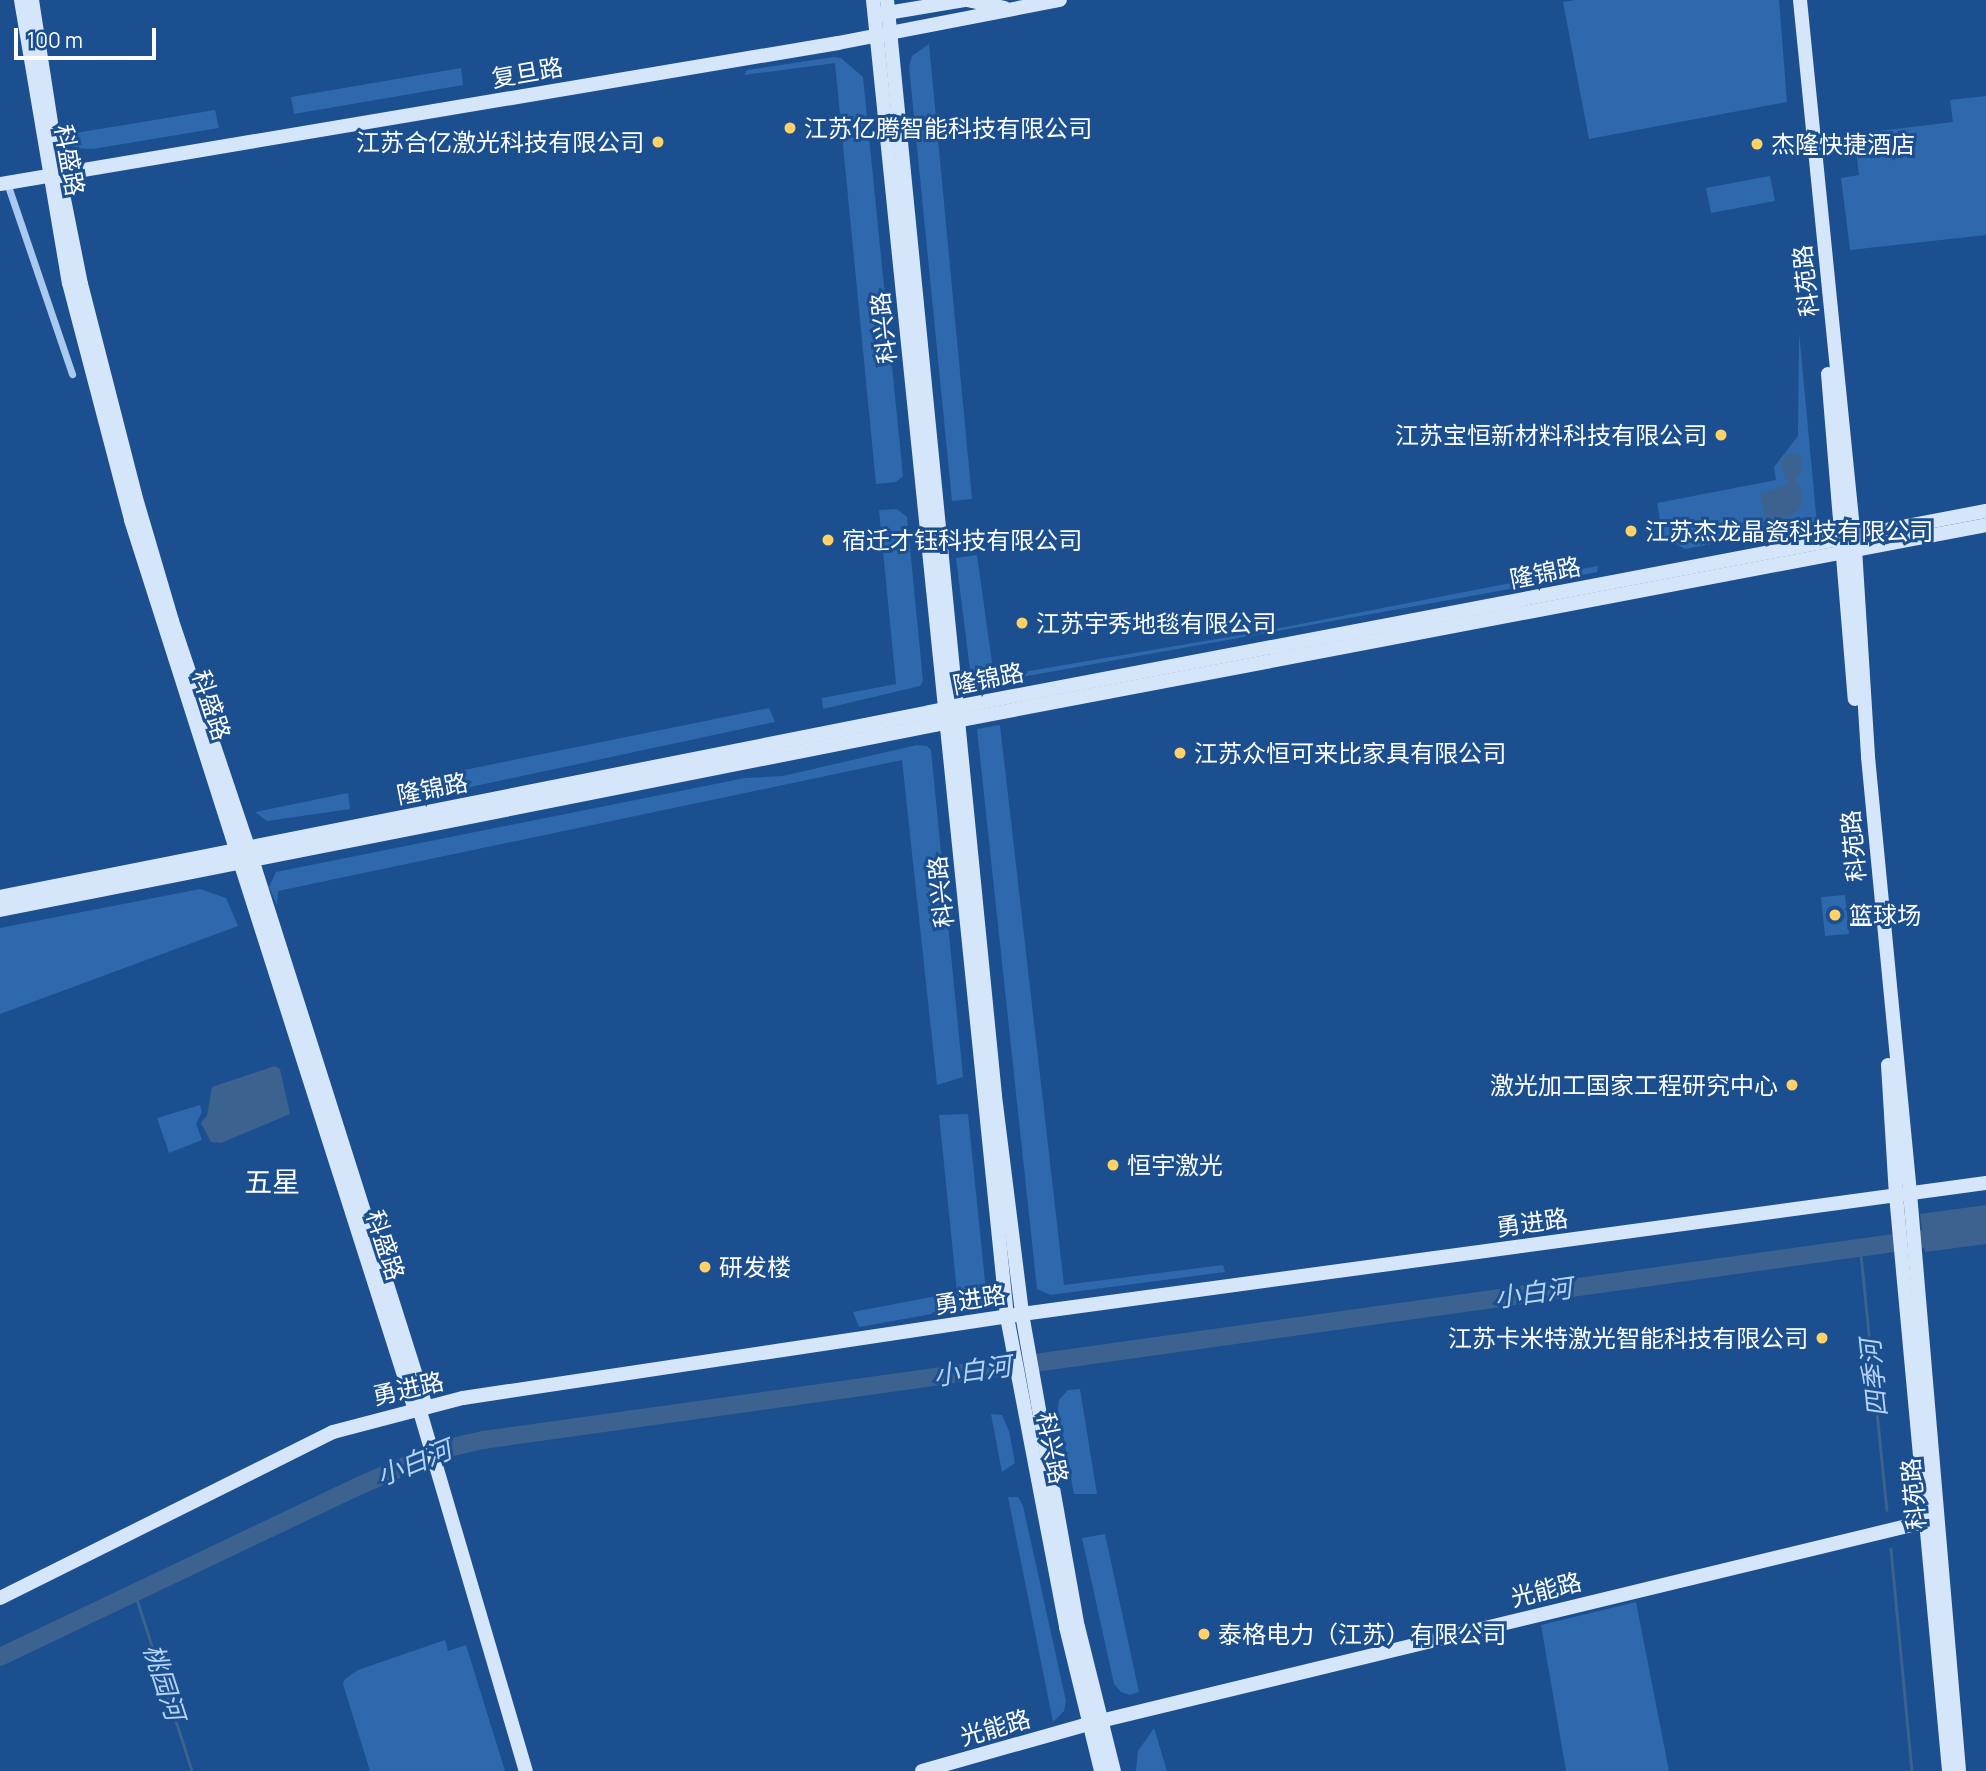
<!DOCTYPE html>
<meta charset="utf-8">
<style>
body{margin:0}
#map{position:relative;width:1986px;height:1771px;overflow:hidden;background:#1b4f8f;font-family:Manrope,"Noto Sans SC",sans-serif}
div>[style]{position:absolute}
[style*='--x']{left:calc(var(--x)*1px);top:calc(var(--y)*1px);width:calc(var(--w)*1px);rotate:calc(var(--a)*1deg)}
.green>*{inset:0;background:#2e69ad}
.water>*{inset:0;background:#3c6290}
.stream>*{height:2.5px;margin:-1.25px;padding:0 1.25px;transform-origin:1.25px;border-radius:1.25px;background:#3c6290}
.river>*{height:18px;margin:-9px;padding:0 9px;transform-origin:9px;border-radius:9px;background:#3c6290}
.street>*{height:7px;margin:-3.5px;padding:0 3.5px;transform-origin:3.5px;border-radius:3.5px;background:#a9c9ee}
.secondary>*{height:14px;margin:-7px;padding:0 7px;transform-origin:7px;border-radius:7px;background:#d6e6fa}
.dots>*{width:19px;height:19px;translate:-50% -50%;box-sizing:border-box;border:4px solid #1b4f8f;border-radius:50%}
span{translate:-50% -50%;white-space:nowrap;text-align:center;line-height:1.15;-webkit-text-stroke:6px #1b4f8f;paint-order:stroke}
.street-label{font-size:24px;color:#fff}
.poi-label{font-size:24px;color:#fff}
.left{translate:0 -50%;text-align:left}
.right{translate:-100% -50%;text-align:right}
.water-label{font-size:26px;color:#b5d3f5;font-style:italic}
.quarter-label{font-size:28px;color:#fff}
.scale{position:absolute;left:14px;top:28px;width:142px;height:32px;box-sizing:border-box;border:4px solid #fff;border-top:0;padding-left:9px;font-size:21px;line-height:24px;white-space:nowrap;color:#fff;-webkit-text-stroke:5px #1b4f8f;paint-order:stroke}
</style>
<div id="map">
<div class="green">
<div style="clip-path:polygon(1575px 0,1779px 0,1787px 102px,1589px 139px,1563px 2px)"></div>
<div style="clip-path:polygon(929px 44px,972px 499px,952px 501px,909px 66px,912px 56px)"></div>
<div style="clip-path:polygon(834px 57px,841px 58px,863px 77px,903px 476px,896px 482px,876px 484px,835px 63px,744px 75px,747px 70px)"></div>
<div style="clip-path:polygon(461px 68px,463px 85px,294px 114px,291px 97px)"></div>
<div style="clip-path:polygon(1986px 96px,1986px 235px,1850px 250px,1841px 178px,1859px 175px,1854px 134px,1953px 122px,1950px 100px)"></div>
<div style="clip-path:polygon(215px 110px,219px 128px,93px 149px,75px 148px,68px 144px,63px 135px)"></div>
<div style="clip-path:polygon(1770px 176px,1775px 201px,1711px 213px,1706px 188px)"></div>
<div style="clip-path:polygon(1799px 332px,1817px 524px,1685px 549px,1663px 537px,1657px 503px,1776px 480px,1774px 467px,1798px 436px)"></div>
<div style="clip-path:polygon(897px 509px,907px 517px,923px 681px,920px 686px,823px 709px,822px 698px,896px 684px,879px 510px)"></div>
<div style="clip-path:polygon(977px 555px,994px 677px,1275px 629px,1598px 566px,1597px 572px,1488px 593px,972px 686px,956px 558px)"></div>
<div style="clip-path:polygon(769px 708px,775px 722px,433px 795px,430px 777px)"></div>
<div style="clip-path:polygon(1000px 725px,1064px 1285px,1223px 1265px,1225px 1272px,1050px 1295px,1037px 1289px,977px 729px)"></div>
<div style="clip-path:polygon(917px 745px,927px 746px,931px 750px,963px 1077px,937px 1085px,902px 760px,278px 891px,277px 905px,269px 887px,276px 872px,745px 778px,783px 776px)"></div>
<div style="clip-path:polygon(348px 793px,350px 809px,267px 821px,255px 812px)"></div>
<div style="clip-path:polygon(200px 889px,226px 898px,238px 926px,0 1014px,0 928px)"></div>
<div style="clip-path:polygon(1845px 895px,1849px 934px,1825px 936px,1821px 897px)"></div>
<div style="clip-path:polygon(200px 1105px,202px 1112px,196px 1124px,202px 1140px,169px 1153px,157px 1118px)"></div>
<div style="clip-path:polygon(968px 1114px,987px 1301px,982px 1305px,859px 1327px,853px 1312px,957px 1292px,939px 1115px)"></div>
<div style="clip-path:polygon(1080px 1389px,1097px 1494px,1074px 1494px,1058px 1409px,1059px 1400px,1068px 1390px)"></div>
<div style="clip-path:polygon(991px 1414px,1002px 1415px,1009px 1431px,1015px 1463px,1002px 1472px)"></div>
<div style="clip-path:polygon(1008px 1497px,1018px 1497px,1023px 1506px,1066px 1701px,1064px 1711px,1053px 1722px)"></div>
<div style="clip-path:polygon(1105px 1534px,1139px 1692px,1130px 1695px,1121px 1692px,1114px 1684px,1082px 1538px)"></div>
<div style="clip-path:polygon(1636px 1602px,1669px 1771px,1566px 1771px,1541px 1625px)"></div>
<div style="clip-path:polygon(445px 1640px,448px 1651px,466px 1645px,505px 1771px,370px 1771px,343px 1684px,345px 1679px,358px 1670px)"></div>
<div style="clip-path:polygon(1154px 1728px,1167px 1771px,1136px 1771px,1138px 1751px)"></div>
</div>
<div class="water">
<div style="clip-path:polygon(1793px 453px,1801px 456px,1801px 473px,1795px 479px,1802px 490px,1801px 507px,1790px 517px,1769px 521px,1765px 519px,1760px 494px,1788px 484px,1780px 463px,1786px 455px)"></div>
<div style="clip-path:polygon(275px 1066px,280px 1069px,290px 1114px,221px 1143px,211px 1142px,201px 1123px,207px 1115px,212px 1087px)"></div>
<div style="clip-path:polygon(1986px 1205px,1986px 1244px,1925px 1252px,1920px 1214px)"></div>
</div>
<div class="stream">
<div style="--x:1860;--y:1245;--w:266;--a:84.2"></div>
<div style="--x:1891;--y:1549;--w:223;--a:84.6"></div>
<div style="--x:135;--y:1593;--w:187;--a:72.2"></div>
</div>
<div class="river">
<div style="--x:0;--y:1657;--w:400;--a:-25.5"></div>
<div style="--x:361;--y:1485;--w:90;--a:-23.4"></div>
<div style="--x:444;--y:1449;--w:40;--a:-13"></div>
<div style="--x:483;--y:1440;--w:1518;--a:-7.95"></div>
</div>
<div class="street">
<div style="--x:7;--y:183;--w:202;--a:71.2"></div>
</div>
<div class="secondary">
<div style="--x:21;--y:0;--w:287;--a:80.4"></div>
<div style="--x:69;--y:283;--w:245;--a:75.3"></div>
<div style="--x:131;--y:520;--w:934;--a:72.3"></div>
<div style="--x:32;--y:0;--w:176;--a:81.2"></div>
<div style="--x:59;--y:174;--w:112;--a:78.7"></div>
<div style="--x:81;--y:284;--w:218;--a:75.6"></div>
<div style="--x:135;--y:495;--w:131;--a:73.6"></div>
<div style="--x:172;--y:621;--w:251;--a:71.4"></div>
<div style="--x:252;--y:859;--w:575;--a:72.38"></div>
<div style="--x:873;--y:0;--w:1324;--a:84.19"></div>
<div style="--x:1007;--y:1317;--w:316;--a:79.2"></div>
<div style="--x:1066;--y:1627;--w:148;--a:76.3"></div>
<div style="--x:887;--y:0;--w:1101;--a:84.37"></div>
<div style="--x:995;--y:1096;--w:220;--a:82.9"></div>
<div style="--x:1022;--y:1314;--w:318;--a:79.9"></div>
<div style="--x:1078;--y:1627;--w:148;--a:76"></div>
<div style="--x:967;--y:0;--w:38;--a:12"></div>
<div style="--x:1800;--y:0;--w:552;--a:84.28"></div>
<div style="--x:1855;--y:549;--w:208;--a:86.4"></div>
<div style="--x:1868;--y:757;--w:438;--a:84.5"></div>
<div style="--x:1910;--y:1193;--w:580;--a:85.15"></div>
<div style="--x:881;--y:14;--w:86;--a:-9.4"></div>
<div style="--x:0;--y:184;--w:850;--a:-9.55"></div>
<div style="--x:838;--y:43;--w:226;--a:-11"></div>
<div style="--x:1828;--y:374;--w:326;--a:85.3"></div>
<div style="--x:0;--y:897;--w:948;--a:-11.25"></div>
<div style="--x:930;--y:712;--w:1075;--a:-10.78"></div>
<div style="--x:0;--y:910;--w:952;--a:-11.2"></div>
<div style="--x:934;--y:725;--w:1071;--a:-10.76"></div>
<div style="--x:1888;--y:1065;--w:130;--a:86.5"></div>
<div style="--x:1896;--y:1195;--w:578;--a:84.74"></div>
<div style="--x:419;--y:1408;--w:378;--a:73.6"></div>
<div style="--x:0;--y:1598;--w:372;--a:-26.5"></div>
<div style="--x:333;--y:1432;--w:134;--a:-14.7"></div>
<div style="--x:463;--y:1398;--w:565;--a:-8.55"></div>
<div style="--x:1022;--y:1314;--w:973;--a:-7.74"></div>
<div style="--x:922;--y:1771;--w:173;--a:-15.8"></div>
<div style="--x:1088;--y:1724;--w:872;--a:-13.59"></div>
</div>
<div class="dots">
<div style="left:790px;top:128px;background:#ffd166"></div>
<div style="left:658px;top:142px;background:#ffd166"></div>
<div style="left:1757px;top:144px;background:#ffd166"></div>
<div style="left:1721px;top:435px;background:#ffd166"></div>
<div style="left:1631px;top:531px;background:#ffd166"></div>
<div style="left:828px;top:540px;background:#ffd166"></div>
<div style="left:1022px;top:623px;background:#ffd166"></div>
<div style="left:1180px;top:753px;background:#ffd166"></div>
<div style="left:1835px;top:915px;background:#ffd166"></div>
<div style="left:1792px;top:1085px;background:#ffd166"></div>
<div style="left:1113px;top:1165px;background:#ffd166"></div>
<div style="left:705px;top:1267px;background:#ffd166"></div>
<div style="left:1822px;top:1338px;background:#ffd166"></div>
<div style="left:1204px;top:1634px;background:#ffd166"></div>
</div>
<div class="street-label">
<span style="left:527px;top:72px;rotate:-10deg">复旦路</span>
<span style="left:70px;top:160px;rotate:80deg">科盛路</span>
<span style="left:1805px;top:281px;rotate:-96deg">科苑路</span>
<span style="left:883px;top:328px;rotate:-96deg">科兴路</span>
<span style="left:1545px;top:572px;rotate:-11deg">隆锦路</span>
<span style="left:988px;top:678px;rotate:-11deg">隆锦路</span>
<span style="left:212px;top:705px;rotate:72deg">科盛路</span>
<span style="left:432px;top:788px;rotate:-11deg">隆锦路</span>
<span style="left:1853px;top:846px;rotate:-95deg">科苑路</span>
<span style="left:940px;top:892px;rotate:-96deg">科兴路</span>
<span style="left:1532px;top:1222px;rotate:-8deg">勇进路</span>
<span style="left:386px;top:1245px;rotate:72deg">科盛路</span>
<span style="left:970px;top:1299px;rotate:-9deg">勇进路</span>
<span style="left:408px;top:1388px;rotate:-13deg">勇进路</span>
<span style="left:1053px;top:1448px;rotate:79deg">科兴路</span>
<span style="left:1913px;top:1494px;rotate:-95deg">科苑路</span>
<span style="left:1546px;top:1589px;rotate:-14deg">光能路</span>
<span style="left:995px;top:1727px;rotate:-16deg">光能路</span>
</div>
<div class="poi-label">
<span class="left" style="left:804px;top:128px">江苏亿腾智能科技有限公司</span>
<span class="right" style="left:644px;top:142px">江苏合亿激光科技有限公司</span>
<span class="left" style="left:1771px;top:144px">杰隆快捷酒店</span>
<span class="right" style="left:1707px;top:435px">江苏宝恒新材料科技有限公司</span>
<span class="left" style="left:1645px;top:531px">江苏杰龙晶瓷科技有限公司</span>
<span class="left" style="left:842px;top:540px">宿迁才钰科技有限公司</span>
<span class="left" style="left:1036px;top:623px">江苏宇秀地毯有限公司</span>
<span class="left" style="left:1194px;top:753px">江苏众恒可来比家具有限公司</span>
<span class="left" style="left:1849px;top:915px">篮球场</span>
<span class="right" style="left:1778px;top:1085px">激光加工国家工程研究中心</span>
<span class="left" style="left:1127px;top:1165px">恒宇激光</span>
<span class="left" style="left:719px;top:1267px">研发楼</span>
<span class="right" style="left:1808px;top:1338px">江苏卡米特激光智能科技有限公司</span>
<span class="left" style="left:1218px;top:1634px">泰格电力（江苏）有限公司</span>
</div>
<div class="water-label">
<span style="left:1533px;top:1293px;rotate:-8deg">小白河</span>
<span style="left:972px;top:1371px;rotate:-8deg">小白河</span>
<span style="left:1874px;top:1378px;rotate:-96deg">四季河</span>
<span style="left:414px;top:1463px;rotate:-22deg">小白河</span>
<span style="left:164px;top:1682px;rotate:72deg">桃园河</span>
</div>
<div class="quarter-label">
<span style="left:272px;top:1181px">五星</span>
</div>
<div class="scale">100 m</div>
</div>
